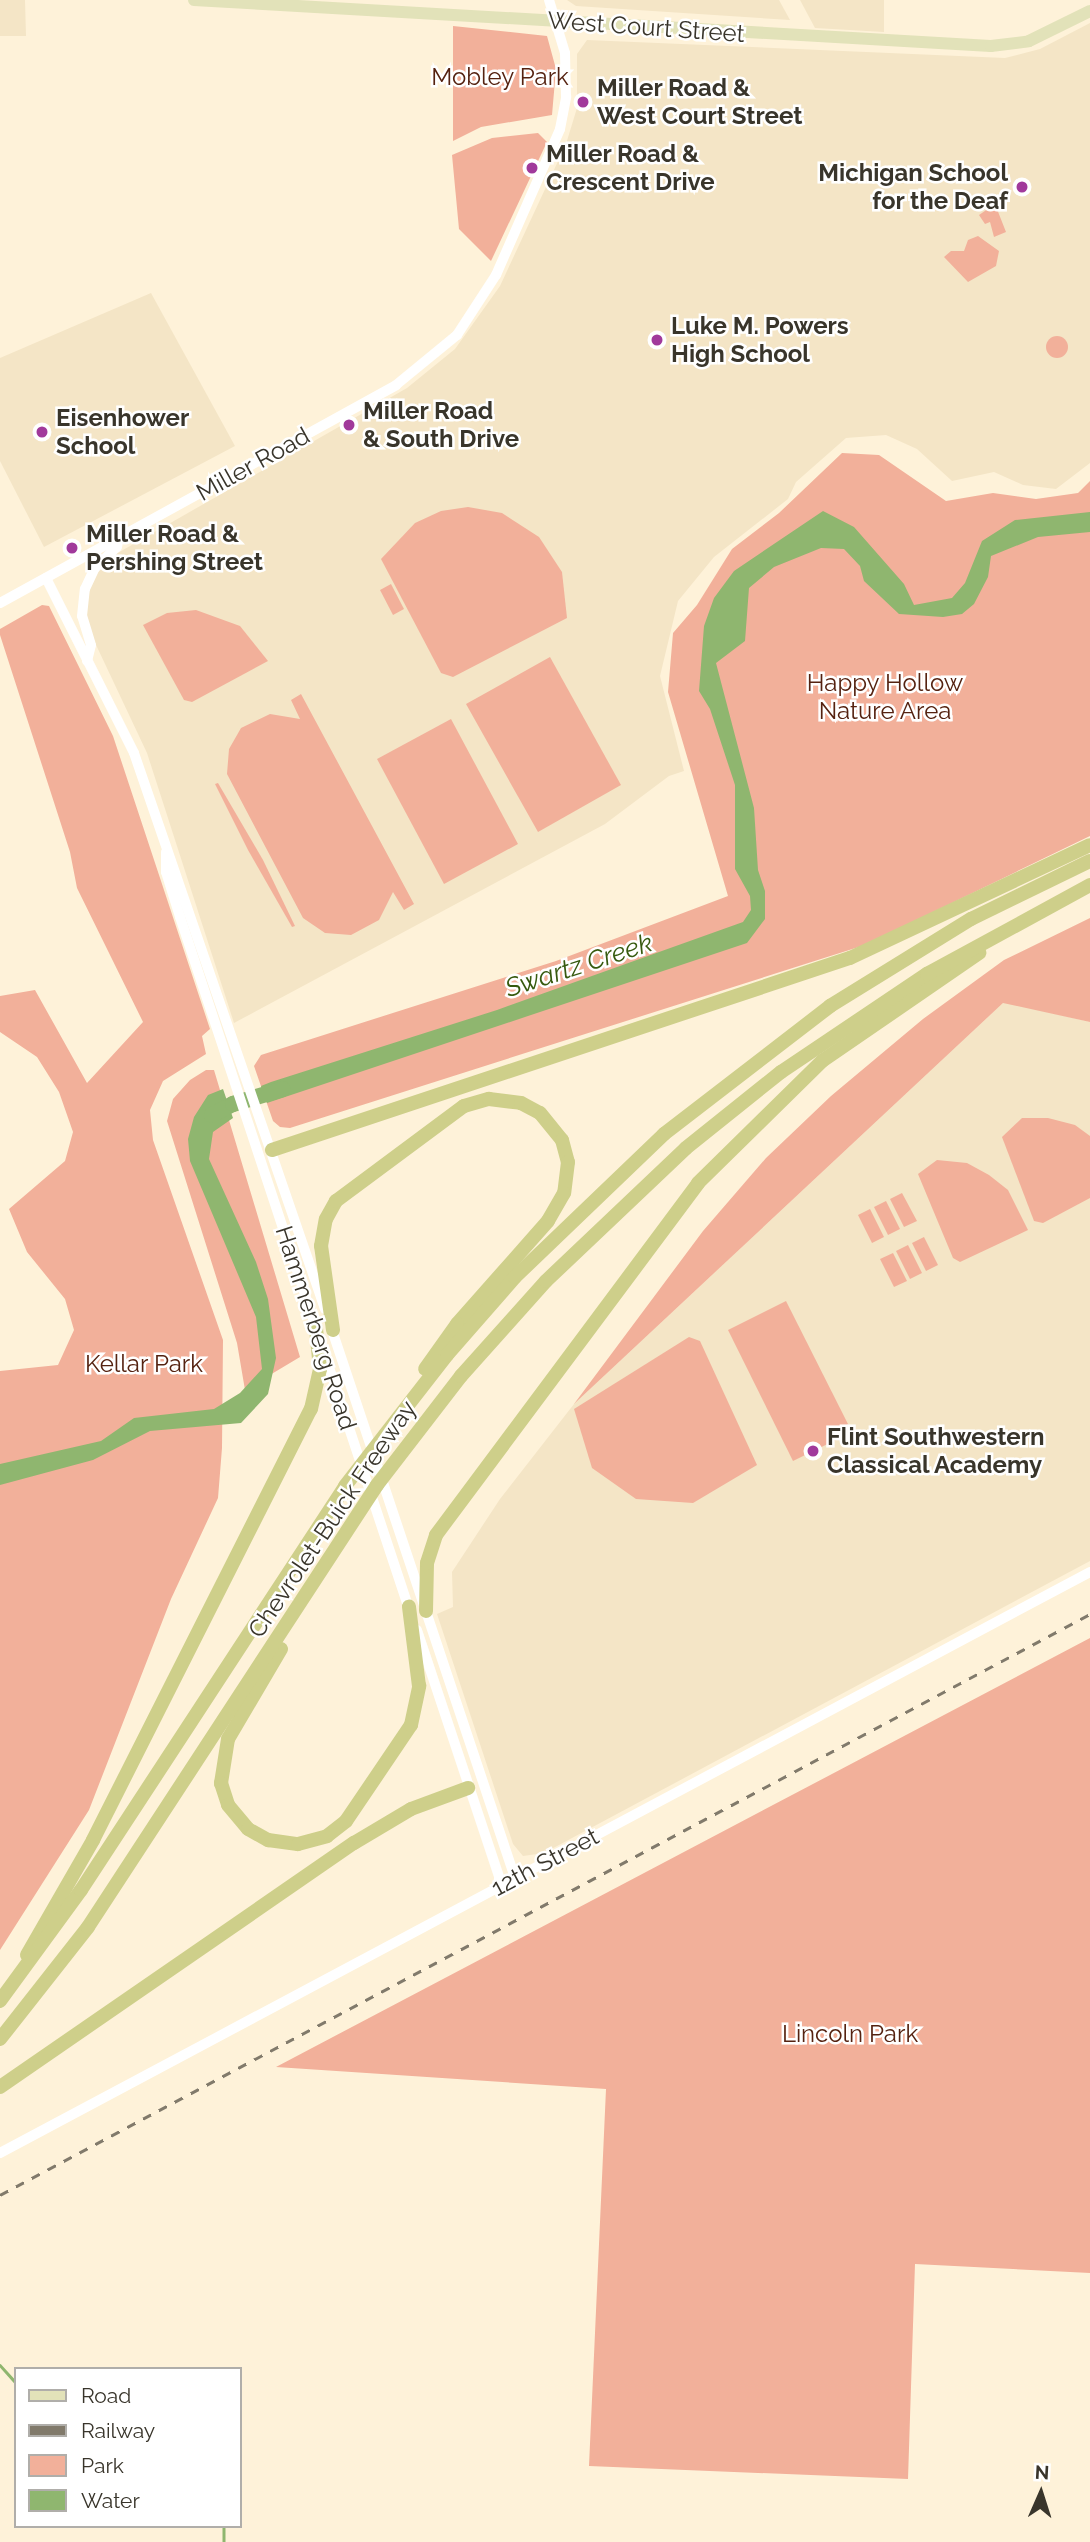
<!DOCTYPE html>
<style>
body{margin:0}
#map{position:relative;width:1090px;height:2542px;overflow:hidden;background:#fef2d9;font-family:Raleway,sans-serif}
div>[style]{position:absolute}
[style*='--x']{left:calc(var(--x)*1px);top:calc(var(--y)*1px);width:calc(var(--w)*1px);rotate:calc(var(--a)*1deg)}
.built>*{inset:0;background:#f4e5c6}
.green>*{inset:0;background:#f2b09a}
.round{border-radius:50%}
.water>*{inset:0;background:#8fb66f}
.stream>*{height:2.5px;margin:-1.25px;padding:0 1.25px;transform-origin:1.25px;border-radius:1.25px;background:#8fb66f}
.river>*{height:16px;margin:-8px;padding:0 8px;transform-origin:8px;border-radius:8px;background:#8fb66f}
.secondary>*{height:10px;margin:-5px;padding:0 5px;transform-origin:5px;border-radius:5px;background:#fff}
.primary>*{height:12px;margin:-6px;padding:0 6px;transform-origin:6px;border-radius:6px;background:#e2e2b9}
.highway>*{height:14px;margin:-7px;padding:0 7px;transform-origin:7px;border-radius:7px;background:#cecf8a}
.rail>*{height:2.5px;margin-top:-1.25px;transform-origin:0;background:repeating-linear-gradient(90deg,#817a6b 0 9px,transparent 0 18px)}
.dots>*{width:19px;height:19px;translate:-50% -50%;box-sizing:border-box;border:4px solid #fff;border-radius:50%}
span{translate:-50% -50%;white-space:nowrap;text-align:center;line-height:1.15;-webkit-text-stroke:5px #fff;paint-order:stroke}
.street-label{font-size:24px;color:#39352b}
.park-label{font-size:24px;color:#552210}
.poi-label{font-size:24px;color:#39352b;font-weight:700}
.left{translate:0 -50%;text-align:left}
.right{translate:-100% -50%;text-align:right}
.water-label{font-size:26px;color:#375a0f;font-style:italic}
.legend{position:absolute;left:14px;top:2367px;width:228px;height:161px;box-sizing:border-box;background:#fff;border:2px solid #b0aeaa;margin:0;padding:9px 12px;list-style:none;font-size:21px;color:#39352b}
.legend li{display:flex;align-items:center;gap:14px;height:35px}
.legend b{width:35px;border:2px solid #b0aeaa}
.north{position:absolute;left:1006px;top:2458px;width:70px;height:70px;-webkit-text-stroke:5px #fff;paint-order:stroke;rotate:3deg;font-size:19px;font-weight:700;line-height:28px;text-align:center;color:#39352b}
.north::after{content:'';display:block;margin:auto;width:24px;height:32px;background:#39352b;clip-path:polygon(50% 0,100% 100%,50% 72%,0 100%)}
</style>
<div id="map">
<div class="built">
<div style="clip-path:polygon(0 0,25px 0,26px 36px,0 36px)"></div>
<div style="clip-path:polygon(567px 0,779px 0,790px 20px,576px 6px)"></div>
<div style="clip-path:polygon(800px 0,884px 0,884px 32px,815px 28px)"></div>
<div style="clip-path:polygon(1090px 23px,1090px 463px,1056px 489px,1023px 485px,994px 472px,952px 481px,917px 449px,886px 435px,846px 438px,796px 482px,788px 499px,714px 557px,678px 601px,660px 676px,684px 771px,669px 776px,605px 824px,234px 1023px,147px 753px,89px 630px,85px 604px,93px 577px,116px 554px,407px 388px,455px 349px,500px 286px,566px 144px,577px 108px,577px 54px,587px 40px,1005px 58px,1040px 49px)"></div>
<div style="clip-path:polygon(151px 293px,235px 446px,44px 547px,0 461px,0 358px)"></div>
<div style="clip-path:polygon(1004px 1002px,1090px 1022px,1090px 1561px,544px 1853px,523px 1856px,513px 1844px,437px 1614px,453px 1607px,452px 1572px,500px 1499px,574px 1404px)"></div>
</div>
<div class="green">
<div style="clip-path:polygon(453px 26px,547px 36px,556px 69px,552px 115px,481px 127px,453px 141px)"></div>
<div style="clip-path:polygon(538px 133px,547px 142px,491px 261px,459px 229px,452px 155px,492px 138px)"></div>
<div style="clip-path:polygon(995px 204px,1006px 232px,994px 237px,990px 222px,985px 224px,979px 215px)"></div>
<div style="clip-path:polygon(978px 236px,999px 251px,996px 266px,968px 282px,944px 257px,951px 251px,964px 251px,968px 240px)"></div>
<div class="round" style="left:1046px;top:336px;width:22px;height:22px"></div>
<div style="clip-path:polygon(842px 453px,879px 455px,946px 501px,993px 493px,1036px 499px,1078px 493px,1090px 481px,1090px 836px,865px 945px,290px 1128px,280px 1127px,273px 1121px,254px 1066px,261px 1055px,556px 961px,728px 896px,668px 692px,673px 633px,697px 605px,732px 549px,779px 513px)"></div>
<div style="clip-path:polygon(468px 507px,502px 513px,539px 537px,562px 572px,567px 618px,453px 677px,441px 673px,381px 559px,415px 523px,441px 511px)"></div>
<div style="clip-path:polygon(391px 584px,404px 609px,393px 615px,380px 590px)"></div>
<div style="clip-path:polygon(42px 605px,49px 606px,113px 736px,210px 1029px,202px 1036px,206px 1054px,163px 1081px,150px 1110px,153px 1140px,223px 1340px,222px 1448px,218px 1498px,171px 1599px,89px 1810px,0 1950px,0 1371px,58px 1365px,74px 1330px,65px 1299px,27px 1252px,9px 1209px,65px 1161px,73px 1132px,59px 1092px,37px 1057px,0 1032px,0 996px,35px 990px,87px 1083px,143px 1022px,77px 888px,70px 852px,0 635px,0 629px)"></div>
<div style="clip-path:polygon(196px 610px,240px 626px,268px 661px,192px 702px,184px 700px,143px 625px,167px 613px)"></div>
<div style="clip-path:polygon(550px 657px,621px 785px,538px 832px,466px 704px)"></div>
<div style="clip-path:polygon(301px 694px,414px 904px,404px 910px,393px 892px,379px 920px,351px 935px,325px 933px,303px 918px,227px 774px,229px 749px,241px 728px,270px 714px,300px 719px,291px 700px)"></div>
<div style="clip-path:polygon(451px 719px,518px 844px,444px 884px,377px 759px)"></div>
<div style="clip-path:polygon(218px 783px,263px 860px,295px 926px,292px 927px,248px 850px,215px 784px)"></div>
<div style="clip-path:polygon(1090px 918px,1090px 1022px,1003px 1003px,574px 1404px,703px 1231px,766px 1158px,831px 1096px,923px 1019px,1004px 960px)"></div>
<div style="clip-path:polygon(206px 1070px,214px 1070px,300px 1357px,245px 1390px,237px 1343px,167px 1121px,173px 1099px,190px 1080px)"></div>
<div style="clip-path:polygon(1022px 1118px,1048px 1118px,1075px 1125px,1090px 1136px,1090px 1198px,1043px 1223px,1034px 1221px,1002px 1137px)"></div>
<div style="clip-path:polygon(937px 1160px,967px 1163px,989px 1175px,1008px 1190px,1028px 1230px,960px 1262px,953px 1258px,918px 1174px)"></div>
<div style="clip-path:polygon(902px 1193px,917px 1221px,904px 1227px,890px 1199px)"></div>
<div style="clip-path:polygon(886px 1201px,900px 1229px,888px 1235px,874px 1207px)"></div>
<div style="clip-path:polygon(870px 1209px,884px 1237px,872px 1243px,858px 1215px)"></div>
<div style="clip-path:polygon(924px 1237px,938px 1265px,926px 1271px,912px 1243px)"></div>
<div style="clip-path:polygon(908px 1245px,922px 1273px,910px 1279px,896px 1251px)"></div>
<div style="clip-path:polygon(893px 1253px,907px 1281px,894px 1287px,880px 1259px)"></div>
<div style="clip-path:polygon(786px 1301px,852px 1432px,793px 1461px,728px 1330px)"></div>
<div style="clip-path:polygon(689px 1337px,700px 1341px,757px 1465px,693px 1503px,636px 1499px,592px 1468px,574px 1409px)"></div>
<div style="clip-path:polygon(1090px 1638px,1090px 2273px,915px 2264px,908px 2479px,589px 2466px,606px 2089px,276px 2067px)"></div>
</div>
<div class="water">
<div style="clip-path:polygon(823px 511px,854px 527px,904px 584px,914px 605px,952px 598px,965px 583px,982px 541px,1015px 520px,1090px 512px,1090px 532px,1038px 537px,991px 556px,988px 577px,974px 604px,962px 614px,943px 617px,899px 614px,864px 581px,860px 566px,844px 549px,821px 548px,774px 567px,749px 588px,745px 641px,716px 663px,754px 808px,758px 870px,765px 891px,765px 919px,747px 943px,267px 1103px,261px 1086px,271px 1082px,497px 1010px,743px 922px,751px 910px,750px 896px,735px 869px,735px 785px,710px 709px,699px 691px,704px 626px,714px 598px,734px 571px)"></div>
<div style="clip-path:polygon(223px 1089px,233px 1118px,213px 1132px,209px 1159px,256px 1262px,268px 1299px,276px 1358px,268px 1394px,241px 1423px,150px 1431px,93px 1460px,0 1485px,0 1464px,101px 1441px,134px 1418px,214px 1409px,240px 1393px,262px 1369px,256px 1317px,190px 1161px,188px 1139px,194px 1117px,208px 1095px)"></div>
</div>
<div class="stream">
<div style="--x:0;--y:2365;--w:24;--a:48"></div>
<div style="--x:224;--y:2526;--w:16;--a:90"></div>
</div>
<div class="river">
<div style="--x:212;--y:1115;--w:24;--a:-28"></div>
<div style="--x:233;--y:1104;--w:52;--a:-16.7"></div>
</div>
<div class="secondary">
<div style="--x:46;--y:578;--w:196;--a:63.3"></div>
<div style="--x:134;--y:753;--w:588;--a:71.04"></div>
<div style="--x:0;--y:603;--w:452;--a:-28.8"></div>
<div style="--x:396;--y:385;--w:79;--a:-39.3"></div>
<div style="--x:457;--y:335;--w:72;--a:-57"></div>
<div style="--x:496;--y:275;--w:159;--a:-66.3"></div>
<div style="--x:560;--y:129;--w:33;--a:-79"></div>
<div style="--x:566;--y:97;--w:44;--a:-91.3"></div>
<div style="--x:565;--y:53;--w:55;--a:-106.8"></div>
<div style="--x:87;--y:661;--w:16;--a:-76"></div>
<div style="--x:91;--y:645;--w:30;--a:-107"></div>
<div style="--x:82;--y:616;--w:27;--a:-84"></div>
<div style="--x:85;--y:589;--w:23;--a:-65"></div>
<div style="--x:95;--y:568;--w:30;--a:-44"></div>
<div style="--x:117;--y:547;--w:10;--a:-79"></div>
<div style="--x:166;--y:852;--w:20;--a:90"></div>
<div style="--x:166;--y:872;--w:47;--a:72.7"></div>
<div style="--x:180;--y:917;--w:732;--a:71.69"></div>
<div style="--x:330;--y:1324;--w:584;--a:71.53"></div>
<div style="--x:417;--y:1630;--w:269;--a:71.6"></div>
<div style="--x:0;--y:2153;--w:1235;--a:-28.06"></div>
</div>
<div class="primary">
<div style="--x:194;--y:0;--w:798;--a:3.3"></div>
<div style="--x:991;--y:46;--w:38;--a:-7"></div>
<div style="--x:1029;--y:41;--w:68;--a:-26.2"></div>
</div>
<div class="highway">
<div style="--x:272;--y:1150;--w:609;--a:-18.38"></div>
<div style="--x:850;--y:958;--w:265;--a:-25.2"></div>
<div style="--x:333;--y:1330;--w:85;--a:-98.1"></div>
<div style="--x:321;--y:1246;--w:27;--a:-80"></div>
<div style="--x:326;--y:1219;--w:21;--a:-61"></div>
<div style="--x:336;--y:1201;--w:159;--a:-36.6"></div>
<div style="--x:464;--y:1106;--w:26;--a:-16"></div>
<div style="--x:489;--y:1099;--w:32;--a:7"></div>
<div style="--x:521;--y:1103;--w:21;--a:28"></div>
<div style="--x:540;--y:1113;--w:35;--a:51"></div>
<div style="--x:562;--y:1140;--w:23;--a:75"></div>
<div style="--x:568;--y:1162;--w:31;--a:97"></div>
<div style="--x:564;--y:1193;--w:32;--a:120"></div>
<div style="--x:548;--y:1221;--w:137;--a:131.5"></div>
<div style="--x:457;--y:1324;--w:55;--a:125.4"></div>
<div style="--x:426;--y:1611;--w:48;--a:-88.8"></div>
<div style="--x:427;--y:1563;--w:29;--a:-72"></div>
<div style="--x:436;--y:1535;--w:439;--a:-53.3"></div>
<div style="--x:698;--y:1183;--w:174;--a:-44.5"></div>
<div style="--x:822;--y:1061;--w:191;--a:-34.5"></div>
<div style="--x:281;--y:1649;--w:104;--a:120.5"></div>
<div style="--x:228;--y:1739;--w:45;--a:99"></div>
<div style="--x:221;--y:1783;--w:23;--a:72"></div>
<div style="--x:228;--y:1805;--w:31;--a:50"></div>
<div style="--x:248;--y:1829;--w:23;--a:29"></div>
<div style="--x:268;--y:1840;--w:30;--a:8"></div>
<div style="--x:298;--y:1844;--w:30;--a:-15"></div>
<div style="--x:327;--y:1836;--w:24;--a:-38"></div>
<div style="--x:346;--y:1821;--w:116;--a:-55.9"></div>
<div style="--x:411;--y:1725;--w:40;--a:-78"></div>
<div style="--x:419;--y:1686;--w:80;--a:-97.2"></div>
<div style="--x:27;--y:1955;--w:133;--a:-60.1"></div>
<div style="--x:93;--y:1840;--w:483;--a:-63.2"></div>
<div style="--x:311;--y:1409;--w:41;--a:-77.3"></div>
<div style="--x:320;--y:1369;--w:41;--a:-95.6"></div>
<div style="--x:0;--y:2001;--w:137;--a:-53.9"></div>
<div style="--x:81;--y:1890;--w:483;--a:-56.8"></div>
<div style="--x:345;--y:1486;--w:166;--a:-52.1"></div>
<div style="--x:447;--y:1355;--w:103;--a:-48.9"></div>
<div style="--x:515;--y:1277;--w:207;--a:-43.8"></div>
<div style="--x:664;--y:1134;--w:210;--a:-37.6"></div>
<div style="--x:830;--y:1006;--w:166;--a:-31.7"></div>
<div style="--x:971;--y:919;--w:132;--a:-26"></div>
<div style="--x:0;--y:2039;--w:142;--a:-51.8"></div>
<div style="--x:88;--y:1927;--w:528;--a:-56.82"></div>
<div style="--x:377;--y:1485;--w:138;--a:-52.4"></div>
<div style="--x:461;--y:1376;--w:127;--a:-48.2"></div>
<div style="--x:546;--y:1281;--w:193;--a:-43.5"></div>
<div style="--x:686;--y:1148;--w:122;--a:-38.7"></div>
<div style="--x:781;--y:1072;--w:176;--a:-33.9"></div>
<div style="--x:927;--y:974;--w:186;--a:-28.6"></div>
<div style="--x:0;--y:2087;--w:430;--a:-34.6"></div>
<div style="--x:354;--y:1843;--w:66;--a:-30.8"></div>
<div style="--x:411;--y:1809;--w:61;--a:-20.2"></div>
</div>
<div class="rail">
<div style="--x:0;--y:2195;--w:1235;--a:-28.06"></div>
</div>
<div class="dots">
<div style="left:583px;top:102px;background:#a1399b"></div>
<div style="left:532px;top:168px;background:#a1399b"></div>
<div style="left:1022px;top:187px;background:#a1399b"></div>
<div style="left:657px;top:340px;background:#a1399b"></div>
<div style="left:349px;top:425px;background:#a1399b"></div>
<div style="left:42px;top:432px;background:#a1399b"></div>
<div style="left:72px;top:548px;background:#a1399b"></div>
<div style="left:813px;top:1451px;background:#a1399b"></div>
</div>
<div class="street-label">
<span style="left:646px;top:27px;rotate:4deg">West Court Street</span>
<span style="left:253px;top:464px;rotate:-29deg">Miller Road</span>
<span style="left:316px;top:1328px;rotate:72deg">Hammerberg Road</span>
<span style="left:332px;top:1519px;rotate:-56deg">Chevrolet-Buick Freeway</span>
<span style="left:545px;top:1862px;rotate:-28deg">12th Street</span>
</div>
<div class="park-label">
<span style="left:500px;top:77px">Mobley Park</span>
<span style="left:885px;top:697px">Happy Hollow<br>Nature Area</span>
<span style="left:144px;top:1364px">Kellar Park</span>
<span style="left:850px;top:2034px">Lincoln Park</span>
</div>
<div class="poi-label">
<span class="left" style="left:597px;top:102px">Miller Road &amp;<br>West Court Street</span>
<span class="left" style="left:546px;top:168px">Miller Road &amp;<br>Crescent Drive</span>
<span class="right" style="left:1008px;top:187px">Michigan School<br>for the Deaf</span>
<span class="left" style="left:671px;top:340px">Luke M. Powers<br>High School</span>
<span class="left" style="left:363px;top:425px">Miller Road<br>&amp; South Drive</span>
<span class="left" style="left:56px;top:432px">Eisenhower<br>School</span>
<span class="left" style="left:86px;top:548px">Miller Road &amp;<br>Pershing Street</span>
<span class="left" style="left:827px;top:1451px">Flint Southwestern<br>Classical Academy</span>
</div>
<div class="water-label">
<span style="left:579px;top:966px;rotate:-18deg">Swartz Creek</span>
</div>
<ul class="legend">
<li><b style="height:9px;background:#e2e2b9"></b>Road</li>
<li><b style="height:9px;background:#817a6b"></b>Railway</li>
<li><b style="height:19px;background:#f2b09a"></b>Park</li>
<li><b style="height:19px;background:#8fb66f"></b>Water</li>
</ul>
<div class="north">N</div>
</div>
